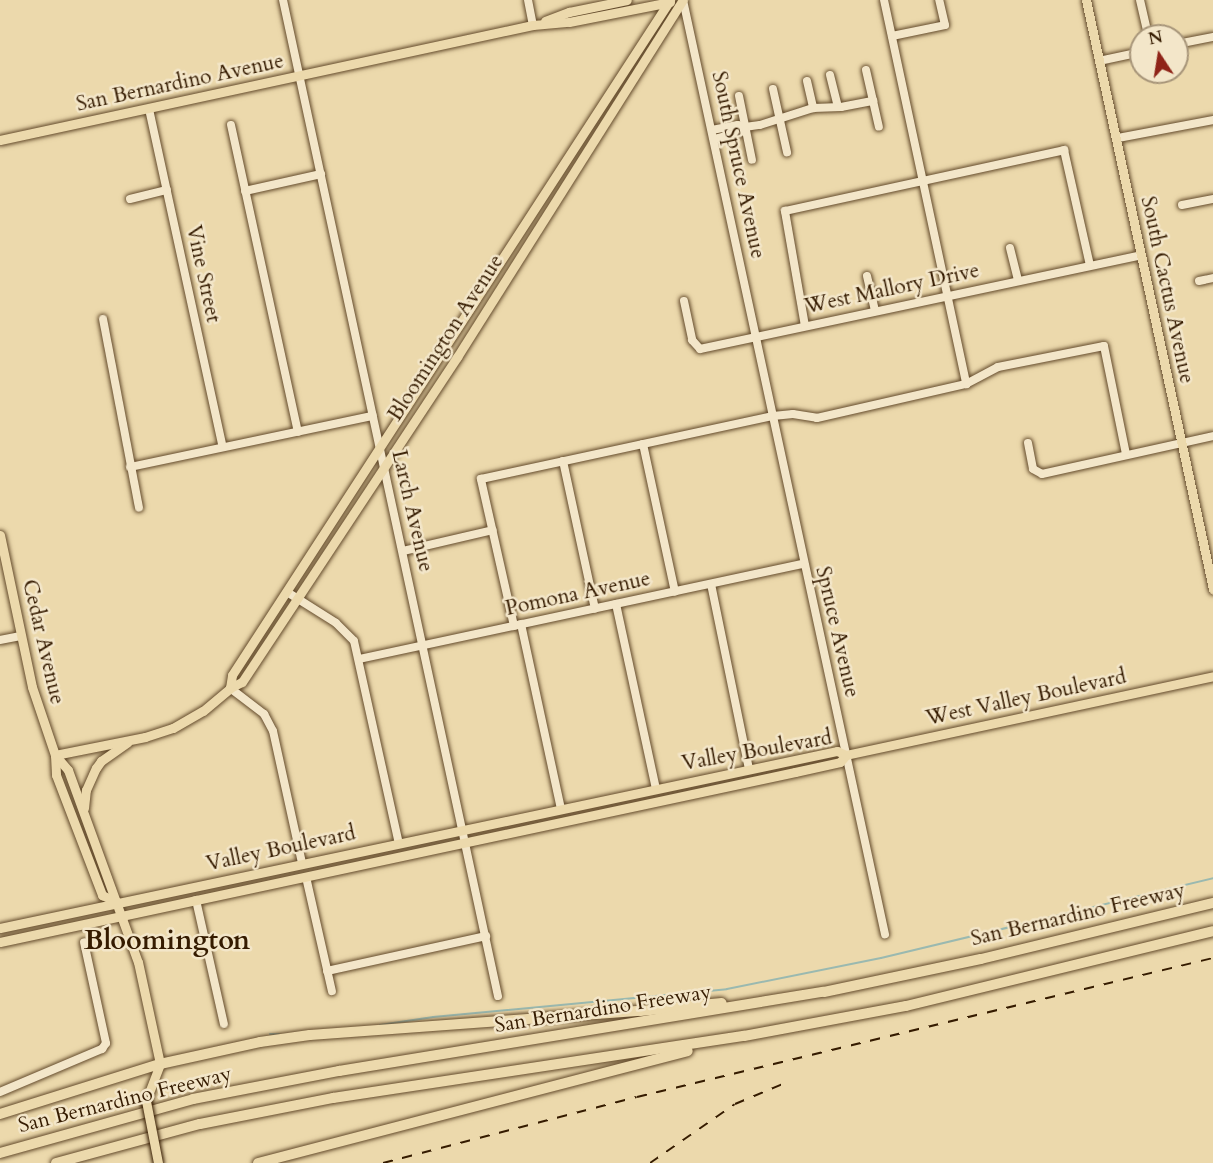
<!DOCTYPE html>
<style>
body{margin:0}
#map{position:relative;width:1213px;height:1163px;overflow:hidden;background:#ecd9ac;font-family:Cardo,serif}
div>[style]{position:absolute}
[style*='--x']{left:calc(var(--x)*1px);top:calc(var(--y)*1px);width:calc(var(--w)*1px);rotate:calc(var(--a)*1deg)}
.stream>*{height:2px;margin:-1px;padding:0 1px;transform-origin:1px;border-radius:1px;background:#9ab9b0}
.roads{filter:drop-shadow(0 0 2px #634a2b) drop-shadow(0 0 2px #634a2b)}
.minor>*{height:8px;margin:-4px;padding:0 4px;transform-origin:4px;border-radius:4px;background:#f3e6c9}
.major>*{height:9px;margin:-4.5px;padding:0 4.5px;transform-origin:4.5px;border-radius:4.5px;background:#ecd9ac}
.highway>*{height:10px;margin:-5px;padding:0 5px;transform-origin:5px;border-radius:5px;background:#ecd9ac}
.rail>*{height:2px;margin-top:-1px;transform-origin:0;background:repeating-linear-gradient(90deg,#351b00 0 10px,transparent 0 20px)}
.bridges{filter:drop-shadow(0 0 2px #351b00) drop-shadow(0 0 2px #351b00)}
.major-bridge>*{height:9px;margin:-4.5px;padding:0 4.5px;transform-origin:4.5px;border-radius:4.5px;background:#ecd9ac}
span{translate:-50% -50%;white-space:nowrap;text-align:center;line-height:1.15;-webkit-text-stroke:5px #f3e6c9;paint-order:stroke}
.street-label{font-size:21px;color:#351b00}
.district-label{font-size:27px;color:#351b00;font-weight:700}
.north{position:absolute;left:1129px;top:24px;width:60px;height:60px;box-sizing:border-box;background:#f3e6c9;border:2px solid #a79579;border-radius:50%;rotate:348deg;font-size:16px;font-weight:700;line-height:24px;text-align:center;color:#351b00}
.north::after{content:'';display:block;margin:auto;width:21px;height:27px;background:#8f2418;clip-path:polygon(50% 0,100% 100%,50% 72%,0 100%)}
</style>
<div id="map">
<div class="stream">
<div style="--x:380;--y:1025;--w:54;--a:-8.6"></div>
<div style="--x:433;--y:1017;--w:295;--a:-5.4"></div>
<div style="--x:727;--y:989;--w:157;--a:-11.4"></div>
<div style="--x:881;--y:958;--w:342;--a:-13.5"></div>
<div style="--x:270;--y:1034;--w:9;--a:0"></div>
</div>
<div class="roads">
<div class="minor">
<div style="--x:283;--y:0;--w:1019;--a:77.82"></div>
<div style="--x:528;--y:0;--w:25;--a:79"></div>
<div style="--x:683;--y:0;--w:956;--a:77.8"></div>
<div style="--x:884;--y:0;--w:393;--a:77.9"></div>
<div style="--x:1140;--y:0;--w:37;--a:77"></div>
<div style="--x:892;--y:36;--w:54;--a:-11.7"></div>
<div style="--x:945;--y:25;--w:26;--a:-103"></div>
<div style="--x:1177;--y:44;--w:37;--a:-11"></div>
<div style="--x:1099;--y:61;--w:43;--a:-12.1"></div>
<div style="--x:866;--y:70;--w:58;--a:77.2"></div>
<div style="--x:830;--y:75;--w:33;--a:76"></div>
<div style="--x:807;--y:81;--w:28;--a:77"></div>
<div style="--x:773;--y:89;--w:65;--a:77.5"></div>
<div style="--x:739;--y:96;--w:65;--a:78.5"></div>
<div style="--x:149;--y:109;--w:346;--a:77.7"></div>
<div style="--x:231;--y:125;--w:314;--a:77.7"></div>
<div style="--x:712;--y:130;--w:26;--a:-11"></div>
<div style="--x:738;--y:125;--w:7;--a:16"></div>
<div style="--x:745;--y:127;--w:15;--a:-8"></div>
<div style="--x:760;--y:125;--w:56;--a:-17.8"></div>
<div style="--x:813;--y:108;--w:28;--a:-2"></div>
<div style="--x:841;--y:107;--w:33;--a:-11"></div>
<div style="--x:1118;--y:138;--w:97;--a:-10.7"></div>
<div style="--x:714;--y:139;--w:27;--a:-15"></div>
<div style="--x:740;--y:132;--w:7;--a:-45"></div>
<div style="--x:245;--y:191;--w:78;--a:-12.6"></div>
<div style="--x:130;--y:199;--w:38;--a:-14"></div>
<div style="--x:1182;--y:205;--w:32;--a:-11"></div>
<div style="--x:1010;--y:248;--w:34;--a:76"></div>
<div style="--x:867;--y:276;--w:36;--a:77"></div>
<div style="--x:1199;--y:281;--w:14;--a:-12"></div>
<div style="--x:684;--y:301;--w:40;--a:78"></div>
<div style="--x:692;--y:340;--w:12;--a:48"></div>
<div style="--x:700;--y:349;--w:451;--a:-12"></div>
<div style="--x:103;--y:319;--w:192;--a:79.2"></div>
<div style="--x:805;--y:326;--w:117;--a:-99.9"></div>
<div style="--x:785;--y:211;--w:286;--a:-12.3"></div>
<div style="--x:1064;--y:150;--w:118;--a:77.3"></div>
<div style="--x:1028;--y:443;--w:26;--a:79"></div>
<div style="--x:1033;--y:469;--w:10;--a:29"></div>
<div style="--x:1042;--y:474;--w:175;--a:-12.5"></div>
<div style="--x:643;--y:444;--w:151;--a:77.8"></div>
<div style="--x:563;--y:461;--w:151;--a:77.8"></div>
<div style="--x:130;--y:467;--w:248;--a:-11.9"></div>
<div style="--x:403;--y:551;--w:92;--a:-13.1"></div>
<div style="--x:711;--y:584;--w:189;--a:78.4"></div>
<div style="--x:287;--y:592;--w:58;--a:32.3"></div>
<div style="--x:336;--y:623;--w:25;--a:45"></div>
<div style="--x:354;--y:641;--w:208;--a:77.5"></div>
<div style="--x:616;--y:604;--w:189;--a:77.8"></div>
<div style="--x:521;--y:624;--w:189;--a:77.8"></div>
<div style="--x:514;--y:626;--w:151;--a:-102.7"></div>
<div style="--x:481;--y:479;--w:299;--a:-12.2"></div>
<div style="--x:773;--y:416;--w:20;--a:-6"></div>
<div style="--x:793;--y:414;--w:24;--a:9"></div>
<div style="--x:817;--y:418;--w:153;--a:-12.9"></div>
<div style="--x:966;--y:384;--w:36;--a:-28"></div>
<div style="--x:998;--y:367;--w:108;--a:-11.2"></div>
<div style="--x:1104;--y:346;--w:110;--a:78.5"></div>
<div style="--x:0;--y:640;--w:21;--a:-11"></div>
<div style="--x:359;--y:659;--w:455;--a:-12.1"></div>
<div style="--x:230;--y:688;--w:43;--a:37.4"></div>
<div style="--x:264;--y:714;--w:19;--a:62"></div>
<div style="--x:273;--y:731;--w:135;--a:77.6"></div>
<div style="--x:306;--y:877;--w:117;--a:77.2"></div>
<div style="--x:196;--y:900;--w:127;--a:77.3"></div>
<div style="--x:327;--y:971;--w:163;--a:-12.4"></div>
<div style="--x:0;--y:1092;--w:111;--a:-22.9"></div>
<div style="--x:102;--y:1049;--w:7;--a:-56"></div>
<div style="--x:106;--y:1043;--w:103;--a:-102.3"></div>
</div>
<div class="major">
<div style="--x:1086;--y:0;--w:603;--a:77.83"></div>
<div style="--x:545;--y:21;--w:26;--a:-21"></div>
<div style="--x:569;--y:12;--w:59;--a:-11.7"></div>
<div style="--x:0;--y:140;--w:545;--a:-12.18"></div>
<div style="--x:533;--y:25;--w:36;--a:-5"></div>
<div style="--x:569;--y:22;--w:103;--a:-11.2"></div>
<div style="--x:0;--y:535;--w:155;--a:78.1"></div>
<div style="--x:32;--y:687;--w:72;--a:71.3"></div>
<div style="--x:55;--y:755;--w:20;--a:87"></div>
<div style="--x:56;--y:775;--w:129;--a:69"></div>
<div style="--x:102;--y:895;--w:17;--a:25"></div>
<div style="--x:230;--y:688;--w:13;--a:-81"></div>
<div style="--x:232;--y:675;--w:805;--a:-57.02"></div>
<div style="--x:55;--y:755;--w:92;--a:-11.3"></div>
<div style="--x:145;--y:737;--w:29;--a:-18"></div>
<div style="--x:173;--y:728;--w:34;--a:-30"></div>
<div style="--x:203;--y:711;--w:35;--a:-40"></div>
<div style="--x:230;--y:688;--w:13;--a:-27"></div>
<div style="--x:242;--y:682;--w:390;--a:-56.5"></div>
<div style="--x:457;--y:357;--w:423;--a:-57.7"></div>
<div style="--x:55;--y:755;--w:20;--a:49"></div>
<div style="--x:68;--y:770;--w:204;--a:70"></div>
<div style="--x:138;--y:962;--w:104;--a:77.8"></div>
<div style="--x:160;--y:1064;--w:40;--a:111"></div>
<div style="--x:846;--y:755;--w:375;--a:-12.1"></div>
<div style="--x:84;--y:808;--w:18;--a:-84"></div>
<div style="--x:86;--y:790;--w:24;--a:-66"></div>
<div style="--x:96;--y:768;--w:9;--a:-54"></div>
<div style="--x:101;--y:761;--w:32;--a:-35"></div>
<div style="--x:0;--y:928;--w:856;--a:-11.94"></div>
<div style="--x:837;--y:751;--w:10;--a:24"></div>
<div style="--x:0;--y:942;--w:813;--a:-12.07"></div>
<div style="--x:795;--y:772;--w:46;--a:-12.5"></div>
<div style="--x:840;--y:762;--w:9;--a:-49"></div>
</div>
<div class="highway">
<div style="--x:0;--y:1114;--w:168;--a:-17.4"></div>
<div style="--x:160;--y:1064;--w:102;--a:-12.4"></div>
<div style="--x:260;--y:1042;--w:50;--a:-8"></div>
<div style="--x:310;--y:1035;--w:331;--a:-4.2"></div>
<div style="--x:640;--y:1011;--w:82;--a:-5.6"></div>
<div style="--x:0;--y:1153;--w:200;--a:-15.6"></div>
<div style="--x:193;--y:1099;--w:149;--a:-10.9"></div>
<div style="--x:339;--y:1071;--w:491;--a:-9.3"></div>
<div style="--x:824;--y:992;--w:160;--a:-11.9"></div>
<div style="--x:981;--y:959;--w:239;--a:-13.6"></div>
<div style="--x:56;--y:1163;--w:149;--a:-15.2"></div>
<div style="--x:200;--y:1124;--w:136;--a:-11.1"></div>
<div style="--x:333;--y:1098;--w:416;--a:-8.6"></div>
<div style="--x:744;--y:1036;--w:165;--a:-10.5"></div>
<div style="--x:906;--y:1006;--w:316;--a:-13.7"></div>
<div style="--x:258;--y:1163;--w:444;--a:-14.6"></div>
</div>
</div>
<div class="rail">
<div style="--x:383;--y:1163;--w:262;--a:-14.6"></div>
<div style="--x:637;--y:1097;--w:593;--a:-13.57"></div>
<div style="--x:650;--y:1163;--w:103;--a:-34.8"></div>
<div style="--x:735;--y:1104;--w:54;--a:-22.8"></div>
</div>
<div class="bridges">
<div class="major-bridge">
<div style="--x:146;--y:1101;--w:63;--a:79"></div>
</div>
</div>
<div class="street-label">
<span style="left:180px;top:83px;rotate:-12deg">San Bernardino Avenue</span>
<span style="left:738px;top:165px;rotate:78deg">South Spruce Avenue</span>
<span style="left:203px;top:274px;rotate:78deg">Vine Street</span>
<span style="left:892px;top:289px;rotate:-12deg">West Mallory Drive</span>
<span style="left:1167px;top:290px;rotate:78deg">South Cactus Avenue</span>
<span style="left:446px;top:338px;rotate:-57deg">Bloomington Avenue</span>
<span style="left:412px;top:511px;rotate:77deg">Larch Avenue</span>
<span style="left:578px;top:594px;rotate:-12deg">Pomona Avenue</span>
<span style="left:837px;top:632px;rotate:77deg">Spruce Avenue</span>
<span style="left:43px;top:642px;rotate:77deg">Cedar Avenue</span>
<span style="left:1026px;top:698px;rotate:-12deg">West Valley Boulevard</span>
<span style="left:757px;top:751px;rotate:-10deg">Valley Boulevard</span>
<span style="left:281px;top:849px;rotate:-12deg">Valley Boulevard</span>
<span style="left:1078px;top:915px;rotate:-13deg">San Bernardino Freeway</span>
<span style="left:603px;top:1009px;rotate:-9deg">San Bernardino Freeway</span>
<span style="left:125px;top:1100px;rotate:-14deg">San Bernardino Freeway</span>
</div>
<div class="district-label">
<span style="left:167px;top:941px">Bloomington</span>
</div>
<div class="north">N</div>
</div>
